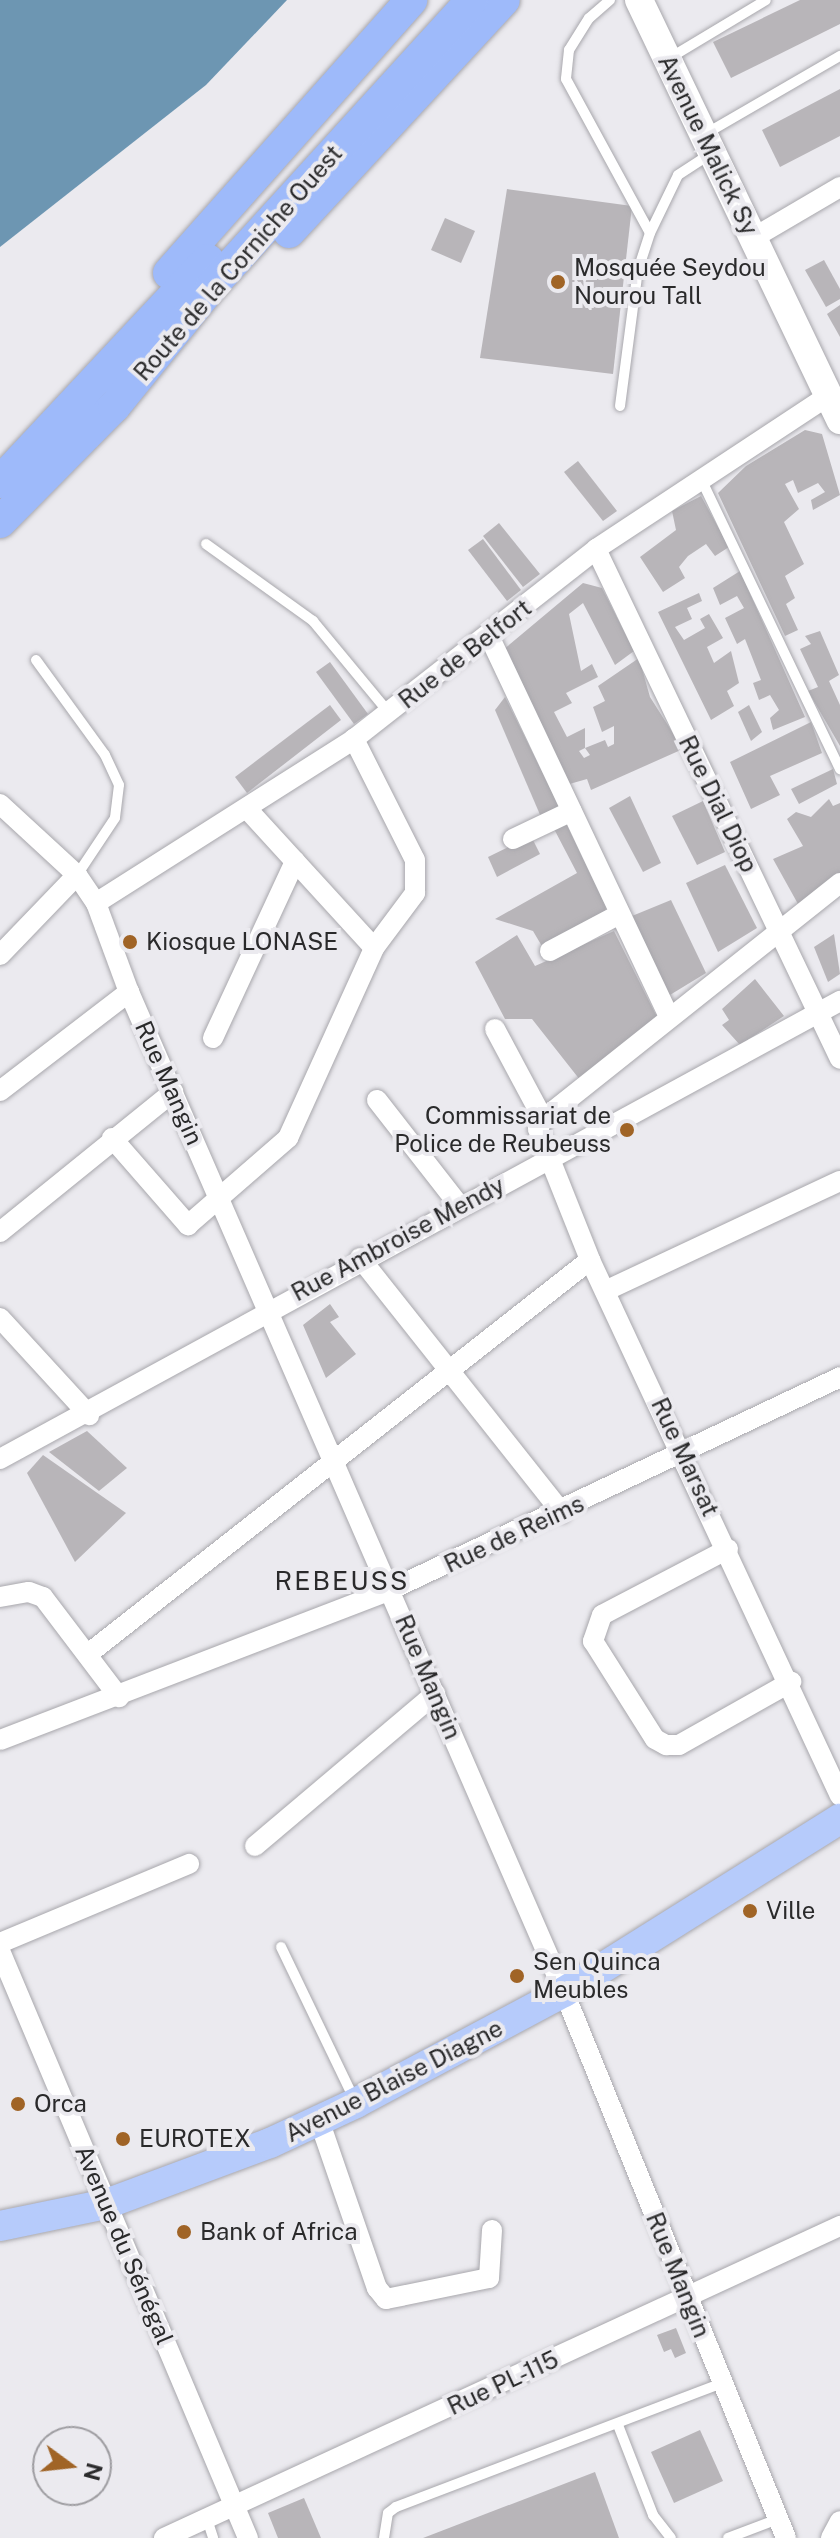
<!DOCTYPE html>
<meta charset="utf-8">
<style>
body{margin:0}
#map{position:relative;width:840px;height:2538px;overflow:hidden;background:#ebeaef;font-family:"Public Sans",sans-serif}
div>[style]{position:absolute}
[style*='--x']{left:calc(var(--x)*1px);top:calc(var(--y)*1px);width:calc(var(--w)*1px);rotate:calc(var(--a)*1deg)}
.water>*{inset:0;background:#6d96b2}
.building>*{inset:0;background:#b8b5b9}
.roads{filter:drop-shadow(0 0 2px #a8a7ac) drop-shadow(0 0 2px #a8a7ac)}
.service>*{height:10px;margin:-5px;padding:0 5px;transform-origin:5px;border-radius:5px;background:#fff}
.minor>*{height:20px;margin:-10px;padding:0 10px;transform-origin:10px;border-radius:10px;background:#fff}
.secondary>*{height:28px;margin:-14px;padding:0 14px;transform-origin:14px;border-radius:14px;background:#fff}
.primary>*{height:30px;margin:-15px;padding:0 15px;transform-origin:15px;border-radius:15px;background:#b6cbfb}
.trunk>*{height:32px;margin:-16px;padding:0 16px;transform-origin:16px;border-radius:16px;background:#9ebafa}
.dots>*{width:22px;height:22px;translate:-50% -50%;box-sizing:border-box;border:4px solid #ebeaef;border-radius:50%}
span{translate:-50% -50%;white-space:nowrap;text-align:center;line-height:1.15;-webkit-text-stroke:8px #ebeaef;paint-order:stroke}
.street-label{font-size:24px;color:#2a2a2b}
.poi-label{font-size:24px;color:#2a2a2b}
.left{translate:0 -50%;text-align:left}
.right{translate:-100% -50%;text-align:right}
.neighbourhood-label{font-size:26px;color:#2a2a2b;letter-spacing:2px}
.north{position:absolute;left:32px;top:2426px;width:80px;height:80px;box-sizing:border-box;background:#ebeaef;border:2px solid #9e9da1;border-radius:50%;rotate:105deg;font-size:22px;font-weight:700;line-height:32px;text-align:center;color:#2a2a2b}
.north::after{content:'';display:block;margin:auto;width:28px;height:36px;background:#a06426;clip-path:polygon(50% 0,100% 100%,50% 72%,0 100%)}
</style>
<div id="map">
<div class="water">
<div style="clip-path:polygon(0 0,287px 0,206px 85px,0 247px)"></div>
</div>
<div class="building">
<div style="clip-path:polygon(800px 0,840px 0,840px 24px,731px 78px,713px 42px)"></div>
<div style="clip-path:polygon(840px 89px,840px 136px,780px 167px,762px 130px)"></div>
<div style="clip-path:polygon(507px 189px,632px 206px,613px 374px,480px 358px)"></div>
<div style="clip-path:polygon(445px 218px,475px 231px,461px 263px,431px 250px)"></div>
<div style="clip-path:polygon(824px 260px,840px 289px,840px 299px,826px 307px,805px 270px)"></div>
<div style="clip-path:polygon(840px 305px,840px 337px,827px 314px)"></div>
<div style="clip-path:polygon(805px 430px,822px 434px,840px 495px,813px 510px,811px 500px,825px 492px,818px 483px,798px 493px,793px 480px,785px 484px,799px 509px,784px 522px,804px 564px,785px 576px,795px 598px,786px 604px,798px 630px,785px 636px,718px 493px,746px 466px)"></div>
<div style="clip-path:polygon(578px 461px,617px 511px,603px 521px,564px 472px)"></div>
<div style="clip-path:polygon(701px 496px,729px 547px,715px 556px,706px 544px,688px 556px,679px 567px,685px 578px,663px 592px,640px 557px,676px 530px,672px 511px)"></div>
<div style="clip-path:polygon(499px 523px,540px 574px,523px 587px,483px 536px)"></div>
<div style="clip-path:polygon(483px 539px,521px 590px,507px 601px,468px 550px)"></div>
<div style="clip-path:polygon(740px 571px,805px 717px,773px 730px,770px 718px,779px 710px,770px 695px,759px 700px,753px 683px,761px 680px,745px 639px,737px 644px,725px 618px,744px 608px,737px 596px,720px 605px,713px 588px)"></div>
<div style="clip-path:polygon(583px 583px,602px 588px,634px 651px,615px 665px,583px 603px,569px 614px,581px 671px,592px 664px,598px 677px,566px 693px,572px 703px,554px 712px,567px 737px,585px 728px,585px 748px,579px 751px,584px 758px,590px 755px,585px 748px,605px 740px,608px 747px,614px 744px,614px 726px,602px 732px,593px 707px,605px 701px,598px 686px,639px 658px,650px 697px,683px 749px,591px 790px,587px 779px,566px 785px,503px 650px)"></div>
<div style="clip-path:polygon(699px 593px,702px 601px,687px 608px,692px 619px,675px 627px,684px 640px,705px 628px,700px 619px,709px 614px,723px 638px,707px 647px,714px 663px,731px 651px,739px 683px,727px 691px,734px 706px,711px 720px,658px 612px)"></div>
<div style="clip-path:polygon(820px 631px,839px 675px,829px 681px,840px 705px,840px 746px,808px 691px,818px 687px,800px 649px,811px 644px,805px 636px)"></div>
<div style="clip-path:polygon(330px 662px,368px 714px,354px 724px,316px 672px)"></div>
<div style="clip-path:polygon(505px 697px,561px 810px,541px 817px,495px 710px)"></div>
<div style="clip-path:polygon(330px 705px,341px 720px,247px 793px,235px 777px)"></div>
<div style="clip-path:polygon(749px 705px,762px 732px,751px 741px,738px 712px)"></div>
<div style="clip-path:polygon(811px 722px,822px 753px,770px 776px,780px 795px,751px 809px,730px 762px)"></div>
<div style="clip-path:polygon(833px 769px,837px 784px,799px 804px,791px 789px)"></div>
<div style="clip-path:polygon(630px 796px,661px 863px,643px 872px,609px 808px)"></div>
<div style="clip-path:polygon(829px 799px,833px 806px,840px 803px,840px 878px,798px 904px,773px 859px,803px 846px,787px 819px,796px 812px,811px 817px)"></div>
<div style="clip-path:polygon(703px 801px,725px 852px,697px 865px,672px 816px)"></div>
<div style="clip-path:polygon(565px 821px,606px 907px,604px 915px,543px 948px,533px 931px,495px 919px,577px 873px,553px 827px)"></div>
<div style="clip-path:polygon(531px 836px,540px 854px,497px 877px,488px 857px)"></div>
<div style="clip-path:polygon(725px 865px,757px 928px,718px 952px,686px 883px)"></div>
<div style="clip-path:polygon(671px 900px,706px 973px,665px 998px,632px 916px)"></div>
<div style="clip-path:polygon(614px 931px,658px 1019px,584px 1085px,532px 1019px,505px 1019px,475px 962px,517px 935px,535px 966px)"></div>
<div style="clip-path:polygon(834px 934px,840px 974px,828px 982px,814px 947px)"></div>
<div style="clip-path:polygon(755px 979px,784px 1016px,740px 1045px,722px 1025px,729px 1020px,722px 1009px)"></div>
<div style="clip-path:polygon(330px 1304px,339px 1317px,330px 1322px,356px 1354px,326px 1378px,303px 1325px)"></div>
<div style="clip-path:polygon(87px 1431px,127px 1468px,99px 1491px,49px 1452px)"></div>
<div style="clip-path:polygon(43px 1455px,126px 1513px,75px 1562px,27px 1473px)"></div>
<div style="clip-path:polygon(676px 2328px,686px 2353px,675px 2358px,671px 2349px,664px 2352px,657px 2335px)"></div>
<div style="clip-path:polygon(700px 2430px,723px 2481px,674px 2503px,651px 2452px)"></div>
<div style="clip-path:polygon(595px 2472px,619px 2538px,423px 2538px)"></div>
<div style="clip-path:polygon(304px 2498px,321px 2538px,278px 2538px,268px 2513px)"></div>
</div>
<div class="roads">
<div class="service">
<div style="--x:610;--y:0;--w:28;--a:139"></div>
<div style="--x:589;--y:18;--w:38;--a:122"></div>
<div style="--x:569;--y:50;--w:29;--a:96"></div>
<div style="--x:566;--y:79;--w:175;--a:61.4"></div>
<div style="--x:668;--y:59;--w:114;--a:-31"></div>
<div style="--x:707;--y:133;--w:154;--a:-30.1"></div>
<div style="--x:620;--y:406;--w:137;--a:-82.5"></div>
<div style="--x:638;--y:270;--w:39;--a:-72"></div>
<div style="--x:650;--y:233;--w:64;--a:-64.2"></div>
<div style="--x:678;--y:175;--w:38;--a:-33"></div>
<div style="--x:701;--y:479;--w:322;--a:64.4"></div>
<div style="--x:206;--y:544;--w:132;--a:35.7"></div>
<div style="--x:313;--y:621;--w:119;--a:50.4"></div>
<div style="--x:36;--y:660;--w:117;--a:54"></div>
<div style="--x:105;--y:755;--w:33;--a:65"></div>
<div style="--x:119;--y:785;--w:33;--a:97"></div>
<div style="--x:115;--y:818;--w:69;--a:123.7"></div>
<div style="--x:281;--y:1947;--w:171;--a:64.3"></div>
<div style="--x:618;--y:2425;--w:97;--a:68.7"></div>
<div style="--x:653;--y:2515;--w:29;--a:52"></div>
<div style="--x:207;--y:2519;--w:20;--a:72"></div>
<div style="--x:384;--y:2538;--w:25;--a:-81"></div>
<div style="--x:388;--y:2513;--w:10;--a:-37"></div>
<div style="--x:396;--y:2507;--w:350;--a:-20.8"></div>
<div style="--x:728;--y:2538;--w:53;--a:-20.8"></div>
</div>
<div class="minor">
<div style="--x:753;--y:238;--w:101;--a:-30.4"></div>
<div style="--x:596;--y:549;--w:565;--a:64.43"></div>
<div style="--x:490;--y:638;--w:420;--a:64.7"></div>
<div style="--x:0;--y:804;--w:105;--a:42.7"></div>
<div style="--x:77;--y:875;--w:34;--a:56"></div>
<div style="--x:96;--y:903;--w:95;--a:69.7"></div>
<div style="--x:129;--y:992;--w:1091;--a:66.49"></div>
<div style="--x:564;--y:1992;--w:589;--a:67.87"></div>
<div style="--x:249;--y:811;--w:185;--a:47.6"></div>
<div style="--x:513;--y:839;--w:65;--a:-25.4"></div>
<div style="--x:840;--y:883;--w:379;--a:141.5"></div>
<div style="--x:543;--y:1119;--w:11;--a:117"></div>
<div style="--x:538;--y:1129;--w:141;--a:68.3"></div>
<div style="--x:590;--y:1260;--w:591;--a:64.99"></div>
<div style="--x:96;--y:903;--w:306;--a:-32.4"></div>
<div style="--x:354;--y:739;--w:308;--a:-38.1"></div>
<div style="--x:596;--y:549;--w:278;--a:-33.4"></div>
<div style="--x:550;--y:951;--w:79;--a:-27.9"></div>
<div style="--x:0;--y:955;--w:111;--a:-46.1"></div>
<div style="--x:495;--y:1029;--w:102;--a:61.9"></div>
<div style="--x:213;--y:1038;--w:195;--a:-65.1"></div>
<div style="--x:0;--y:1091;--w:163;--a:-37.5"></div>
<div style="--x:377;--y:1100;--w:133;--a:52"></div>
<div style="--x:112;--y:1138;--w:116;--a:48.9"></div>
<div style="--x:188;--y:1225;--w:133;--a:-41"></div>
<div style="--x:288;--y:1138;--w:209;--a:-65.6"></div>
<div style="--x:374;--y:948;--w:69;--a:-53.3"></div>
<div style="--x:415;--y:893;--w:33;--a:-90"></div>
<div style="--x:415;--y:860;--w:136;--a:-116.8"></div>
<div style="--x:0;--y:1232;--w:223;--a:-39"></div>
<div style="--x:360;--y:1258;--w:325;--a:51.6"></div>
<div style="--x:605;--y:1291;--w:259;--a:-25.1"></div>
<div style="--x:0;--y:1318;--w:132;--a:47.5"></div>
<div style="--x:0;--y:1459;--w:957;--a:-28.6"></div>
<div style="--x:728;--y:1549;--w:142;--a:152.4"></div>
<div style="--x:602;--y:1615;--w:28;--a:109"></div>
<div style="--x:593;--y:1641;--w:116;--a:57.7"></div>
<div style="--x:655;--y:1739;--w:13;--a:29"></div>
<div style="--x:666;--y:1745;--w:13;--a:0"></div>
<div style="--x:679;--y:1745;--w:129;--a:-29.4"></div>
<div style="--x:0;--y:1597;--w:29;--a:-10"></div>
<div style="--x:29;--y:1592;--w:15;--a:20"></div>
<div style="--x:43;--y:1597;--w:126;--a:52.8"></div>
<div style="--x:88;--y:1654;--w:638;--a:-38.13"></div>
<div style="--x:0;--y:1740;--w:418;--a:-21"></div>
<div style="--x:390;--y:1590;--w:498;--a:-25.3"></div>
<div style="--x:255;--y:1846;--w:236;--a:-40.2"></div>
<div style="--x:0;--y:1943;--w:205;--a:-22.7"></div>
<div style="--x:0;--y:1951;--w:637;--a:67.1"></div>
<div style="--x:319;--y:2120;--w:178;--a:71"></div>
<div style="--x:377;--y:2288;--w:14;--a:51"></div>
<div style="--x:386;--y:2299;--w:105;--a:-11.5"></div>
<div style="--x:489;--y:2278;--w:48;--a:-86.4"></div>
<div style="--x:164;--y:2538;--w:745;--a:-24.78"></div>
<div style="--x:831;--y:2538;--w:19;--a:-62"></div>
</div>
<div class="secondary">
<div style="--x:639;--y:0;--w:466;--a:64.4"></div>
</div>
<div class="primary">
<div style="--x:0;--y:2226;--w:108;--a:-11.7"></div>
<div style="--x:106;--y:2204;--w:175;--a:-20.4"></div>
<div style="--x:270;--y:2143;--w:95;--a:-24.9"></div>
<div style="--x:356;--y:2103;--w:236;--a:-28.1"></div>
<div style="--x:564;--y:1992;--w:326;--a:-32.1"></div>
</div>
<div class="trunk">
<div style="--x:289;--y:232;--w:316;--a:-47.2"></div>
<div style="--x:169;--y:273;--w:365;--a:-48.4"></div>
<div style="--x:0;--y:482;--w:304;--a:-46.9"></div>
<div style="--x:0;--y:522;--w:162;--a:-45.3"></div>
<div style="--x:114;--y:407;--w:154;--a:-51.1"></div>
<div style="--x:211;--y:287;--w:388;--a:-47.7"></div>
</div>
</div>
<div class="dots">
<div style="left:558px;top:282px;background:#a06426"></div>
<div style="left:130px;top:942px;background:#a06426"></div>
<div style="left:627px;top:1130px;background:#a06426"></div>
<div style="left:750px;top:1911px;background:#a06426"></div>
<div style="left:517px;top:1976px;background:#a06426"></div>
<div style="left:18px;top:2104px;background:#a06426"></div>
<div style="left:123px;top:2139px;background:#a06426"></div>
<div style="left:184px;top:2232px;background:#a06426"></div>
</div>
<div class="street-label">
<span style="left:708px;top:145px;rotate:64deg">Avenue Malick Sy</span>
<span style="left:238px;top:263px;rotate:-49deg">Route de la Corniche Ouest</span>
<span style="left:465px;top:654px;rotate:-38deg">Rue de Belfort</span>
<span style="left:718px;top:804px;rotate:64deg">Rue Dial Diop</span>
<span style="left:169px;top:1083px;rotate:66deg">Rue Mangin</span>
<span style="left:398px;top:1239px;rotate:-28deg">Rue Ambroise Mendy</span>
<span style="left:685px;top:1457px;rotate:65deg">Rue Marsat</span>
<span style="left:514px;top:1534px;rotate:-25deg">Rue de Reims</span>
<span style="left:428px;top:1677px;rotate:67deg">Rue Mangin</span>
<span style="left:394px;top:2081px;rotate:-27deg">Avenue Blaise Diagne</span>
<span style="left:124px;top:2245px;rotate:67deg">Avenue du Sénégal</span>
<span style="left:678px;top:2275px;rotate:68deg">Rue Mangin</span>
<span style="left:503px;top:2383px;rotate:-25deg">Rue PL-115</span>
</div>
<div class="poi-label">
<span class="left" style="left:574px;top:282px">Mosquée Seydou<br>Nourou Tall</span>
<span class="left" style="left:146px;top:942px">Kiosque LONASE</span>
<span class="right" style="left:611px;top:1130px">Commissariat de<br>Police de Reubeuss</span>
<span class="left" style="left:766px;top:1911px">Ville</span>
<span class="left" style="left:533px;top:1976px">Sen Quinca<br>Meubles</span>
<span class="left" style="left:34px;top:2104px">Orca</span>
<span class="left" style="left:139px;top:2139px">EUROTEX</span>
<span class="left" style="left:200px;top:2232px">Bank of Africa</span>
</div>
<div class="neighbourhood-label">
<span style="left:342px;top:1581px">REBEUSS</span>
</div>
<div class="north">N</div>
</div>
